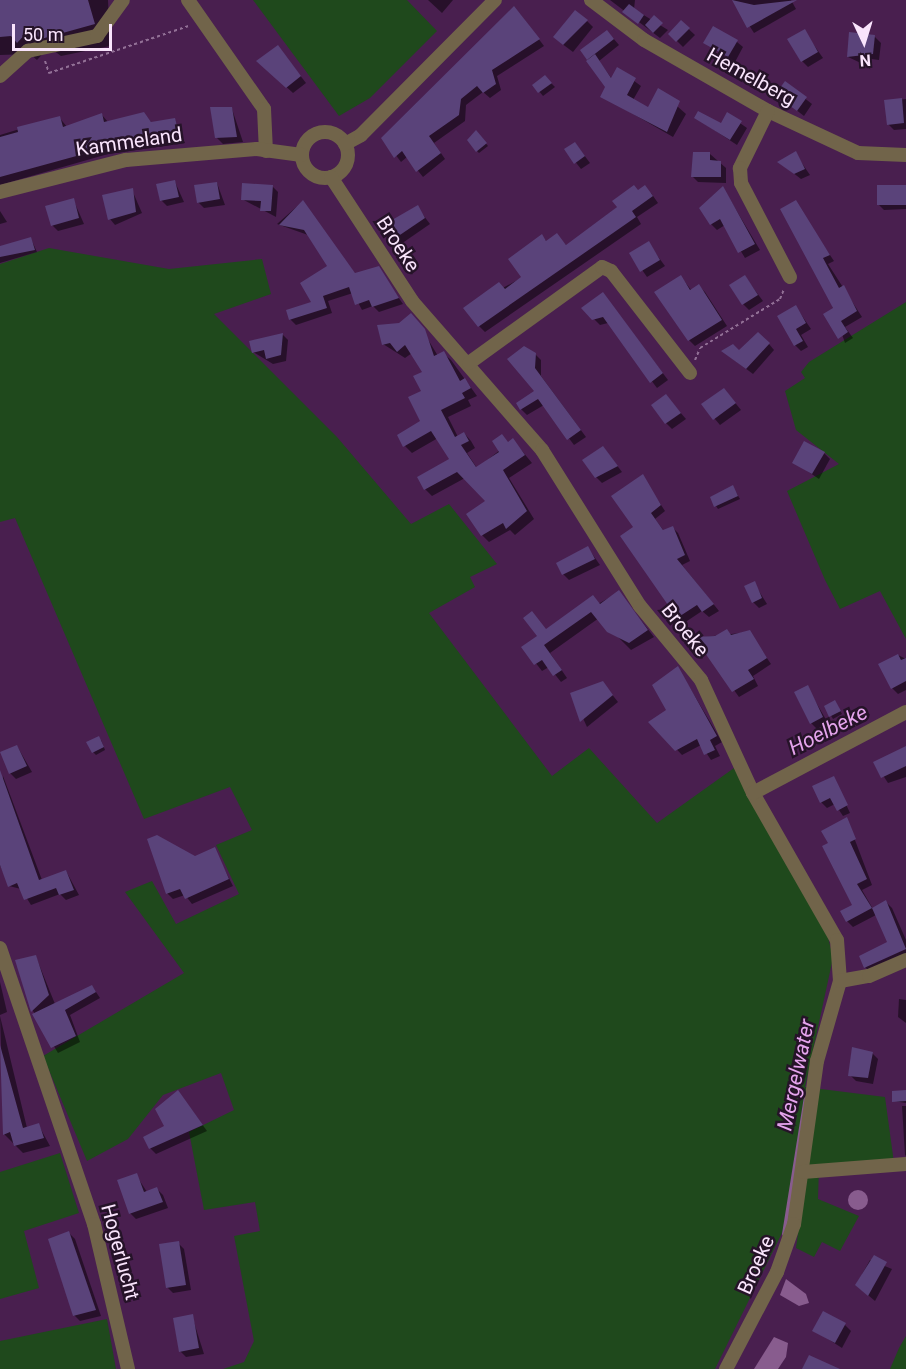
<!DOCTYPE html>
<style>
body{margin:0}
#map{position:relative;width:906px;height:1369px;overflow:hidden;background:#491f4f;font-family:Roboto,sans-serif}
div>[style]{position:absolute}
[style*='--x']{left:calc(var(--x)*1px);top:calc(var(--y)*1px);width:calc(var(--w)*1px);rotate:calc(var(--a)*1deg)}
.green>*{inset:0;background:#1f491c}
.water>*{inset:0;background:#885c8e}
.round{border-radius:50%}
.shadow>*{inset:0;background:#0007}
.stream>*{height:4px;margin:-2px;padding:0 2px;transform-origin:2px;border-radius:2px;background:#885c8e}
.building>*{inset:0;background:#5a437a}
.path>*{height:2px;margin-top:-1px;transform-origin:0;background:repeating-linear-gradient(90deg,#927096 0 3px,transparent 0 6px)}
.minor>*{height:14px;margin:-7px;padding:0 7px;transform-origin:7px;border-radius:7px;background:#71644a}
.minor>.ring{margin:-7px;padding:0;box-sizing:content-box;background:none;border:14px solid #71644a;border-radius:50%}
span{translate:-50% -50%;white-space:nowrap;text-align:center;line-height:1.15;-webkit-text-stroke:5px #251328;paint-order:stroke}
.street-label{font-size:20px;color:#f9e4fc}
.water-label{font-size:21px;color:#e5a4ed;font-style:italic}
.north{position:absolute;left:834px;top:12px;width:60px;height:60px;-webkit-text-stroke:4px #251328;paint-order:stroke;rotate:176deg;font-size:16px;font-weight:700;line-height:24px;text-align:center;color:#f9e4fc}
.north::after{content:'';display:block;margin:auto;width:21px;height:27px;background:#f9e4fc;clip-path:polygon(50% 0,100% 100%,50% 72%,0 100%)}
.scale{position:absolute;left:12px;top:24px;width:100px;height:27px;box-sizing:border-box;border:3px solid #f9e4fc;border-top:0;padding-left:8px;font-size:18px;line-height:21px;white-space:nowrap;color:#f9e4fc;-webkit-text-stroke:4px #251328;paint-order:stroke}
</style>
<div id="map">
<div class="green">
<div style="clip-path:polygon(253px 0,407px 0,437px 31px,370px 98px,339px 116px)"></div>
<div style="clip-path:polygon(49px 248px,169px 269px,262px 259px,271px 294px,214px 314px,337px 437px,411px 524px,449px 504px,497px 564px,470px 577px,475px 587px,429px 613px,552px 776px,589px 748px,657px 823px,734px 768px,828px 937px,833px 958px,805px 1087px,885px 1097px,894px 1163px,819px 1167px,818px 1199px,859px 1216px,840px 1251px,822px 1242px,814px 1257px,796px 1248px,798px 1233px,783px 1231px,715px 1369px,223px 1369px,244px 1362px,254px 1341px,234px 1236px,260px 1231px,255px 1202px,204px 1210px,189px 1132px,234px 1110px,221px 1073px,163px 1095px,128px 1139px,87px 1161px,43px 1056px,184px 973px,125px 892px,152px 881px,176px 924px,239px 894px,216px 845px,252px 830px,230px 787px,144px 819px,15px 518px,0 522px,0 264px)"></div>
<div style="clip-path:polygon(906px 302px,906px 639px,880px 591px,840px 609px,825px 580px,787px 491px,839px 464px,796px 430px,785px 391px,805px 378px,801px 372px,809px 362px)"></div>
<div style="clip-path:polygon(60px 1153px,79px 1213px,24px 1231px,39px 1288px,0 1299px,0 1172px)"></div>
<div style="clip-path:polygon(107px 1319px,116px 1369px,0 1369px,0 1341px)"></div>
<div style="clip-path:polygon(906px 1336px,906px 1369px,890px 1369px,899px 1348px)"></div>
</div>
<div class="water">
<div class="round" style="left:848px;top:1190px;width:20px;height:20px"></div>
<div style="clip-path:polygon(786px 1279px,806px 1294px,809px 1303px,799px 1306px,780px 1295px)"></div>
<div style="clip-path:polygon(774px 1337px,788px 1343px,786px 1357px,778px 1369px,754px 1369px)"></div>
</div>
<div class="shadow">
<div style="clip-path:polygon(0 0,108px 0,110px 46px,61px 56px,49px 47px,37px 60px,30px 54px,0 55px)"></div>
<div style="clip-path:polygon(428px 0,453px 0,442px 13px)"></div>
<div style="clip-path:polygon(610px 0,635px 0,634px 9px,668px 30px,660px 38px)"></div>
<div style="clip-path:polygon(733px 0,791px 0,796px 9px,754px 33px)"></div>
<div style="clip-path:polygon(520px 14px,544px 46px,497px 76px,501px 90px,490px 98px,483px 92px,466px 105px,465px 121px,434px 143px,445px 159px,423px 177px,407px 157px,401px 162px,383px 138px)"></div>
<div style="clip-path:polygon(587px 21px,593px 27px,573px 52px,561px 43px)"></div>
<div style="clip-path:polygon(681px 22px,695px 35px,683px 47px,670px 34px)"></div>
<div style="clip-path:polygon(804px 31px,823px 58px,808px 67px,802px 61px)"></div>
<div style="clip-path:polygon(875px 37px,881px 43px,879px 60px,864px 58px,863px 64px,848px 57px)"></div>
<div style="clip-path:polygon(613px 38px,619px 45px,599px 61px,612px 79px,618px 69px,641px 86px,633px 100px,648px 109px,659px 90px,686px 114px,673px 137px,602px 96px,607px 87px,582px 51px)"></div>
<div style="clip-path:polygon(705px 42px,737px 42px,743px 47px,735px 62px)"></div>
<div style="clip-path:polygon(278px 47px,306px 83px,293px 93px,258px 61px)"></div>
<div style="clip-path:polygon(545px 77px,555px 87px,543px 96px,534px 85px)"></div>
<div style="clip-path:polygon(785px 83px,812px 104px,804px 116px,777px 95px)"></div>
<div style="clip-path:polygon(906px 99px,906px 129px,894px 130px,888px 124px,886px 101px)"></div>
<div style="clip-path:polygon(232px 109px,243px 142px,223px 144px,217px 138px)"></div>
<div style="clip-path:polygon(144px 114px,152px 123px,175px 120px,185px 143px,108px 154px,0 185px,0 135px,59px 117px,67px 127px,102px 115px,108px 122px)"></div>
<div style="clip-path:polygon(727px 114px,747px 128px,737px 145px,696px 118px,722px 125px)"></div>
<div style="clip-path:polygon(476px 132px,488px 146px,479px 153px,477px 151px)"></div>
<div style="clip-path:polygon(575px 143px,590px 163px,581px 169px,566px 150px)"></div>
<div style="clip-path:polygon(795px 153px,810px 175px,801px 179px,779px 162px)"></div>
<div style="clip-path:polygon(710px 154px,726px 168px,726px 183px,698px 182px,692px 176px)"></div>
<div style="clip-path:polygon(175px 182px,184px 202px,167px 206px,161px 200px)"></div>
<div style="clip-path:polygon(217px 183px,225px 205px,204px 208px,198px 202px)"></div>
<div style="clip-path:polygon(272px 186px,278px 192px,276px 217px,242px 199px)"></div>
<div style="clip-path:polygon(723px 188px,760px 250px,745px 258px,725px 225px,717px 230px,711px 224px)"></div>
<div style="clip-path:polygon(906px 189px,906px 209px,884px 210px,879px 205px)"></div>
<div style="clip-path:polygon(132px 190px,142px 213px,115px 225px,110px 219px)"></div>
<div style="clip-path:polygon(638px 191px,651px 193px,658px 203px,637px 217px,641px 224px,485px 332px,479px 326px,466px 308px,523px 277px,542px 236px,547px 242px,557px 235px,567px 246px)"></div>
<div style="clip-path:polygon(73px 199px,84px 224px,58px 231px,52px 225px)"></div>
<div style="clip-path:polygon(302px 202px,356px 275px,378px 268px,403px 304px,379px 312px,373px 306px,362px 310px,353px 293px,328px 301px,332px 313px,296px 325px,290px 319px,313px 303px,329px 266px,308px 235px,277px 224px)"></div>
<div style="clip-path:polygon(417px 207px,430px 224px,401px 244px,396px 238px)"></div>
<div style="clip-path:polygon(799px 209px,834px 261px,828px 264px,862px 317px,845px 327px,853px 338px,845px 343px)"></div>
<div style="clip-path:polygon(0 211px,7px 222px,0 224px)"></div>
<div style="clip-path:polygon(31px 239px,37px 252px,0 263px,0 248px)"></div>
<div style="clip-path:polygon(648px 243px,665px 266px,647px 277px,631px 254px)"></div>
<div style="clip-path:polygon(681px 277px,692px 291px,699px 286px,705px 292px,727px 326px,695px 346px,689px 340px)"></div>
<div style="clip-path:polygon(745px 277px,763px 301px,749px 310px,743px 304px)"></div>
<div style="clip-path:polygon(603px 294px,668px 380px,657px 388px,608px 323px,600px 325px,583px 308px)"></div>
<div style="clip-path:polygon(796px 307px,811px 329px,801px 335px,808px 347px,801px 351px,795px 345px)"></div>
<div style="clip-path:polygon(418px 323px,438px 356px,443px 353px,451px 360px,477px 396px,468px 400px,471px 406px,448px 417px,458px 437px,464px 433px,471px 441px,475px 448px,467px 453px,477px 468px,513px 440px,532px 463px,509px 478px,534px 519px,515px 535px,510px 530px,489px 542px,482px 535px,487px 501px,465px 478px,432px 496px,425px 489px,451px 460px,438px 438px,412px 453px,405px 446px,422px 422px,424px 372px,412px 353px,405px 358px,383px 344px)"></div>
<div style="clip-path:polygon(282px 334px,288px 340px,286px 361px,273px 364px,253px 352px)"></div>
<div style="clip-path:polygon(769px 344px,774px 350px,753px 374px,729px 356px)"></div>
<div style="clip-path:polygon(535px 354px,541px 360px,541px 376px,586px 437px,574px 445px,544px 405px,527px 415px,521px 409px,536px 391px,509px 359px)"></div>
<div style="clip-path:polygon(724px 389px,741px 410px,720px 425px,703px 405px)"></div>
<div style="clip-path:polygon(666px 396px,686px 419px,672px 429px,666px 423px)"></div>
<div style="clip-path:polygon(603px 447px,622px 472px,602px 483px,596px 477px)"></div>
<div style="clip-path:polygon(824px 453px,830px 459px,819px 479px,794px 462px)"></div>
<div style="clip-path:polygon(642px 476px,665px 511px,655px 519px,664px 531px,672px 527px,678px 533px,690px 561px,682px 565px,719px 611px,709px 617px,702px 611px,684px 623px,678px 617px,635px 528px)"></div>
<div style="clip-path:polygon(733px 487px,740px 499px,718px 509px,716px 506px)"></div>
<div style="clip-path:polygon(588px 548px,600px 565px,569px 580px,563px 574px)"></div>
<div style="clip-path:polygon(754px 583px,767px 604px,759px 608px,753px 602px)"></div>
<div style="clip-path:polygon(619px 592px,654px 637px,631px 650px,599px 618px,550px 653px,567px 678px,561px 682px,549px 667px,542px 671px,523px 647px)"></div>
<div style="clip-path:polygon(749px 632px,771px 664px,753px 676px,758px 686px,739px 697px,696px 638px)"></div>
<div style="clip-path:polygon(898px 655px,906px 659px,906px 690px,898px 694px,892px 688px)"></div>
<div style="clip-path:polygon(678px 668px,722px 742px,715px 746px,720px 756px,711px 760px,701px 745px,682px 755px,651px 722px,668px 710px)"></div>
<div style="clip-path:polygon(603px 683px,618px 702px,587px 727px,572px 694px)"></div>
<div style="clip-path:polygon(807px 687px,828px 723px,817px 729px,811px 723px)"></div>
<div style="clip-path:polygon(837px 705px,842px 714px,833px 719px,826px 707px)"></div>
<div style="clip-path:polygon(101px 740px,105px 750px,96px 755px,93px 752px)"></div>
<div style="clip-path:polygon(17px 746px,32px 772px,16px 779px,10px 773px)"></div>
<div style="clip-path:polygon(906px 748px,906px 777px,888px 783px,875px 763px)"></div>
<div style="clip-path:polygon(3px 776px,42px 880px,66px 871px,79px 895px,66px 900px,60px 894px,31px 905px,21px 889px,9px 886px,0 865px)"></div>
<div style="clip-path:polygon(834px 778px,850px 813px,843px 816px,835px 804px,827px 808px,821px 802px)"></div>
<div style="clip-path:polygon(847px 819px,872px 885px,862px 890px,873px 909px,886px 902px,892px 908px,906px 940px,906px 957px,871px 973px,865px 967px,889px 943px,876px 915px,853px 927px,847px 921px,854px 906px,830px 843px)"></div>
<div style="clip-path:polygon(214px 849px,233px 886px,192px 904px,185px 895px,173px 899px,167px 893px,195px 858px)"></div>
<div style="clip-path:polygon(36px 957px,55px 1004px,92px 986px,100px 998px,70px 1015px,80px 1042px,58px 1053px,33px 1011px,17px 961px)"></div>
<div style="clip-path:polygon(0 982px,7px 1012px,0 1015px)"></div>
<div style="clip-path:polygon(899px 999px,906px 1000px,906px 1023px,898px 1017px)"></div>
<div style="clip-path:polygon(0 1016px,27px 1128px,38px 1124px,50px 1146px,23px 1153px,4px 1134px)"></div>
<div style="clip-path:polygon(872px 1053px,878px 1059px,873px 1084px,856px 1081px,850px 1075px)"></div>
<div style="clip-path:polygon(906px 1092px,906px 1103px,894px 1101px)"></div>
<div style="clip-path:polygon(183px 1098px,207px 1131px,156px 1154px,150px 1148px)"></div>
<div style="clip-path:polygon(902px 1106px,906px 1106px,906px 1156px,905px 1155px)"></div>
<div style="clip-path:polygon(136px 1175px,147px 1192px,157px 1189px,163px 1195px,168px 1208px,136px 1219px,130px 1213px)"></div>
<div style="clip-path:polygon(69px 1233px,75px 1239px,101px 1316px,80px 1321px,74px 1315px)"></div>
<div style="clip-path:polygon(178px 1243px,184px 1249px,191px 1290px,173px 1293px,167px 1287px)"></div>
<div style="clip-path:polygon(870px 1260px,892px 1269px,875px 1301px,856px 1285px)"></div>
<div style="clip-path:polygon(192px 1316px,204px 1354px,186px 1357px,180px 1351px)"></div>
<div style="clip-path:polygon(845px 1325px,851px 1331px,842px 1348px,814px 1330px)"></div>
</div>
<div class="stream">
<div style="--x:784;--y:1234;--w:140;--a:-80.9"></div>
</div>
<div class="building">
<div style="clip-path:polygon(0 0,88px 0,95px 24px,41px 39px,30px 29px,17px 43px,11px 36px,0 37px)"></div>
<div style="clip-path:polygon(732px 0,754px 5px,797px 0,747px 28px)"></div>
<div style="clip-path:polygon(629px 4px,644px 15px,638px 24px,622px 12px)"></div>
<div style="clip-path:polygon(514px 6px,540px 39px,492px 70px,496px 84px,483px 93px,477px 86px,461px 99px,459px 115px,429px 136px,441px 153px,416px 172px,402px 151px,394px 158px,381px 138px)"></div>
<div style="clip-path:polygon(575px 10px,588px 20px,563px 45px,553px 37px)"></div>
<div style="clip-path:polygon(654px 15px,663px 23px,653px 33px,645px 25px)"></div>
<div style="clip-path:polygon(681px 20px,690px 28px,676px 42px,668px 34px)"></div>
<div style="clip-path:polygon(713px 26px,738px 40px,728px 57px,703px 43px)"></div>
<div style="clip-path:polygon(805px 29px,818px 52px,801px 62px,787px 39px)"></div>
<div style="clip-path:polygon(607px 30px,614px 39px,587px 60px,580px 50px)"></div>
<div style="clip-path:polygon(849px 32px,875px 35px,873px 54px,847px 57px)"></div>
<div style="clip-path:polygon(278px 45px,301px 76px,286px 88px,256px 61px)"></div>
<div style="clip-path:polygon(595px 54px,611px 78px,617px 67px,636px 78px,627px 95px,648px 107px,658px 88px,680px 101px,667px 132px,600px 97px,605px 87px,586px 61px)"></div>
<div style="clip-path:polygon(545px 75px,552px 83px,538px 93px,532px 85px)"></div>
<div style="clip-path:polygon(785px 81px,807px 97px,797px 111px,775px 95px)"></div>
<div style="clip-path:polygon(902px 98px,904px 123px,887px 125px,884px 100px)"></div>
<div style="clip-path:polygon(210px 107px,232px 107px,237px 137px,215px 138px)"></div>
<div style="clip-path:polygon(698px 111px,721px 123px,727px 112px,742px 121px,730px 140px,694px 118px)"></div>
<div style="clip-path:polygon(144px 112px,151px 122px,175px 118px,180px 137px,102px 149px,0 177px,0 137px,18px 132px,17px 127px,60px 116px,63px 127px,102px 113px,104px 122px)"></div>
<div style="clip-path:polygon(476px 130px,487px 143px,476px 152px,467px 140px)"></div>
<div style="clip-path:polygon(575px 142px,585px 156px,574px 164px,564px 149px)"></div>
<div style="clip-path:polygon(796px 151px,805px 169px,794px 174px,777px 162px)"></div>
<div style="clip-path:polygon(693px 152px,710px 152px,710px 160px,721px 161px,721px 177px,691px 177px)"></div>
<div style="clip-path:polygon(175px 180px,179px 197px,160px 201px,156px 184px)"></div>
<div style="clip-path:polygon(217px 182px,220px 199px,197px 203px,194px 185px)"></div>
<div style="clip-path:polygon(242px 183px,273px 185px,271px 211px,260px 211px,261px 201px,241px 200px)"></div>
<div style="clip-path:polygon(634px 185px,638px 190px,645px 185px,653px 196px,632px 211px,636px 217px,478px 327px,463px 308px,499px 282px,505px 289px,521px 277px,508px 259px,542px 234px,546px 241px,557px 233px,566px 245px,617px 207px,612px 201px)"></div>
<div style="clip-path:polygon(877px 185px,906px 185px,906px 205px,877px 205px)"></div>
<div style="clip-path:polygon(723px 186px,755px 244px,738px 253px,720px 219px,710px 225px,699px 208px)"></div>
<div style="clip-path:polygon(133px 188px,136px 212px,108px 220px,102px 195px)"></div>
<div style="clip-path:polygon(74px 198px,79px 218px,51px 226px,45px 206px)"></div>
<div style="clip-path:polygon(303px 200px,355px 273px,379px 266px,399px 298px,372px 307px,369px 300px,355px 305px,349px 287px,323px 296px,327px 308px,289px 320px,286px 310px,311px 302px,300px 283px,327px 266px,304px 230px,279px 225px)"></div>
<div style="clip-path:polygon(796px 200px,830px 255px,823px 258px,839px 288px,844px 285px,857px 311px,841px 321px,848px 332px,838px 339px,823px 314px,833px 308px,780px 209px)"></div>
<div style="clip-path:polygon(418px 205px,425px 218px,394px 239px,385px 224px)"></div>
<div style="clip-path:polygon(31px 237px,35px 250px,0 257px,0 246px)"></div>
<div style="clip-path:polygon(649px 241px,660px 260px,640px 272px,629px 253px)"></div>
<div style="clip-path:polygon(681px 275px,690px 290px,699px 284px,722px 320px,688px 341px,654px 292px)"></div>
<div style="clip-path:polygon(745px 275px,758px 295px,742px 305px,729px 285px)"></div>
<div style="clip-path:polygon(603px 292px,663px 373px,650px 383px,603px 317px,592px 320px,581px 308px)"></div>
<div style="clip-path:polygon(796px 305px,806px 323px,796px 329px,803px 341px,794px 346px,777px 316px)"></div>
<div style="clip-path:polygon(411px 313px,425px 329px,434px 356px,444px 351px,460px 381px,465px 378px,471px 388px,462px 393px,465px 398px,441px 410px,455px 437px,464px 432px,469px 441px,461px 445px,476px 467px,499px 452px,492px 441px,502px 434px,508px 442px,513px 438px,525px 455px,503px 470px,527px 511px,506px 529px,503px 523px,481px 536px,466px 514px,485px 501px,457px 472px,424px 490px,417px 477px,449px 459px,431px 431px,403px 447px,397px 435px,420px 421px,408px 397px,421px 391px,413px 376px,422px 372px,405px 345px,397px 352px,390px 343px,382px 345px,377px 325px,399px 323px)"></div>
<div style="clip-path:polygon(758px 332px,770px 343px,746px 369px,721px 351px,733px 344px,739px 350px)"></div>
<div style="clip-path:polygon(283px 333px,281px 355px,266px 359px,264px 350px,252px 353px,249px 341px)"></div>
<div style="clip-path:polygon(524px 346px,536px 353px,535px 368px,581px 430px,567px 440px,538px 399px,520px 410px,516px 403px,534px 391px,507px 359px)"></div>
<div style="clip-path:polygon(724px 388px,736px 403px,713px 420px,701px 404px)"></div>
<div style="clip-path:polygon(666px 394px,681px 413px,665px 424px,651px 405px)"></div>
<div style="clip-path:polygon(804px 441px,825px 452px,812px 474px,792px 463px)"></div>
<div style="clip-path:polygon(603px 446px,618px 466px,595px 478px,582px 460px)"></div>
<div style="clip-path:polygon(643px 474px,661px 505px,651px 513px,663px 530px,673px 526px,685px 555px,677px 559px,714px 604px,702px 612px,697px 605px,677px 618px,620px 536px,633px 527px,611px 496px)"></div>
<div style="clip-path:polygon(733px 485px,738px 496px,714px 507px,710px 497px)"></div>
<div style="clip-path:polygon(588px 546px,595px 559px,562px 575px,556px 563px)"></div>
<div style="clip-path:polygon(755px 581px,762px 598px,752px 603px,744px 586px)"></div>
<div style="clip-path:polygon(619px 590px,648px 630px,629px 643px,607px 632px,591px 612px,544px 645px,562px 670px,553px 676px,542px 660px,534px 665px,521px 647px,537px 636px,523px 618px,532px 611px,546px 629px,593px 595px,600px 604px)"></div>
<div style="clip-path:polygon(727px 629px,731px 635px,750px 630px,767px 658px,748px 670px,754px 679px,732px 692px,694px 637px,715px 636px)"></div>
<div style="clip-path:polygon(898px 654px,901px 660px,906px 658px,906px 681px,891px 689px,878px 664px)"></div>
<div style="clip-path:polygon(678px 666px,717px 736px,710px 740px,715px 750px,704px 755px,697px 739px,675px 751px,648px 722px,666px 710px,652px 685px)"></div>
<div style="clip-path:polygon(603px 681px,613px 695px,580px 722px,570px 693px)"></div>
<div style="clip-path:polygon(808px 685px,823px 717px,810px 724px,794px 692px)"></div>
<div style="clip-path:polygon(835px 700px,841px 711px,829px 717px,824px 706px)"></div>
<div style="clip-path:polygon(99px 736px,104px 747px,92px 753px,86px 742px)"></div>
<div style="clip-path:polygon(17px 745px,27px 766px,9px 774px,0 752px)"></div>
<div style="clip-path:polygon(906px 746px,906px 766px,881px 778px,873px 762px)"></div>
<div style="clip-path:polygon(0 770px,39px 880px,66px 870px,74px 890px,59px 895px,56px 888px,24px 900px,17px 883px,8px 887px,0 865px)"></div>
<div style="clip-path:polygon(834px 776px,848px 805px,837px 811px,830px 798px,820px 803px,812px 786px)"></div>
<div style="clip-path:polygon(847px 817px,856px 839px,850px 842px,867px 879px,857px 884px,872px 908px,846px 922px,840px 911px,852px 905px,822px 846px,828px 843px,821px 831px)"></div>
<div style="clip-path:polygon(157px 835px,195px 856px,215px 847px,229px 879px,185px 899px,180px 889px,166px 894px,147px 839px)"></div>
<div style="clip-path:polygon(886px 900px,906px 949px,864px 968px,859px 956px,887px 942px,872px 908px)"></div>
<div style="clip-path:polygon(36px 955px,49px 995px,31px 1012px,15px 960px)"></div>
<div style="clip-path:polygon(92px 985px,96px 992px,65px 1010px,76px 1036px,51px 1048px,32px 1014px)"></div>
<div style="clip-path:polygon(0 1045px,23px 1128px,39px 1123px,44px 1138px,14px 1146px,10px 1132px,3px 1135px)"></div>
<div style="clip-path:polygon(852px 1047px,873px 1052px,868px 1078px,848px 1076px)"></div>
<div style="clip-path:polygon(178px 1090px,203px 1125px,149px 1149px,143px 1137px,164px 1126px,155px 1109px)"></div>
<div style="clip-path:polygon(906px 1090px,906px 1101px,892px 1102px,892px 1091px)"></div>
<div style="clip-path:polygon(137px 1173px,144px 1192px,157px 1187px,163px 1202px,129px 1214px,117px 1180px)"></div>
<div style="clip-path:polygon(69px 1231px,96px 1310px,73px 1316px,48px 1239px)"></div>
<div style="clip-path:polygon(179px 1241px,186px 1285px,166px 1288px,159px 1244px)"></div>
<div style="clip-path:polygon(874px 1255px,887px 1262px,868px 1296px,855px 1285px)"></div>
<div style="clip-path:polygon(823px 1311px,846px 1323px,835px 1343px,812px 1331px)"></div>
<div style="clip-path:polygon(193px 1314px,199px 1348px,179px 1352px,173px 1318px)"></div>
<div style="clip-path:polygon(809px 1355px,840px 1369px,802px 1369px)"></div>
</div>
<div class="path">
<div style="--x:45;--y:61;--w:13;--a:72"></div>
<div style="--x:49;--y:73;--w:148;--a:-18.6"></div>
<div style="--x:695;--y:360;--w:13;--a:-67"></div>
<div style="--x:700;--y:348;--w:94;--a:-31.5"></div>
<div style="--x:780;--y:299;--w:11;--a:-68"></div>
</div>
<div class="minor">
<div style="--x:188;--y:0;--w:133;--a:55.1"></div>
<div style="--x:264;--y:109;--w:42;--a:87.3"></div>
<div style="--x:591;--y:0;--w:66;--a:37"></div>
<div style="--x:644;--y:40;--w:143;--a:29.8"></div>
<div style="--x:768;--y:111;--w:99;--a:25"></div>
<div style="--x:858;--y:153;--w:48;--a:2.4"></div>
<div style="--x:0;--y:76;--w:38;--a:-42"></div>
<div style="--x:28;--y:51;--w:71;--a:-12.3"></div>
<div style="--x:97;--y:36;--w:44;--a:-54.2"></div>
<div style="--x:768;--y:111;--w:64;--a:116.2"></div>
<div style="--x:740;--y:168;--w:15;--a:86"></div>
<div style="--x:741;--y:183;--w:106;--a:62.5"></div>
<div class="ring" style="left:302px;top:132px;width:32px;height:32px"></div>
<div style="--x:345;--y:144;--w:18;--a:-29"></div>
<div style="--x:361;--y:135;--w:190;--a:-45.2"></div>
<div style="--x:331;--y:177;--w:148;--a:56.8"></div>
<div style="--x:412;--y:301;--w:198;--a:48.9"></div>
<div style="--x:542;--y:450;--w:184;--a:57.9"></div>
<div style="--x:640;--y:606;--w:96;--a:50.5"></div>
<div style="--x:701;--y:680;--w:124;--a:65.3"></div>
<div style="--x:753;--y:793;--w:169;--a:60.3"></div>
<div style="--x:837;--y:940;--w:41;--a:85.8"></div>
<div style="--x:840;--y:981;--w:83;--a:106"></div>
<div style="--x:817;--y:1061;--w:165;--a:98"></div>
<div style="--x:794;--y:1224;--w:51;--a:109.5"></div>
<div style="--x:777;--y:1272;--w:110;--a:117.7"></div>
<div style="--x:0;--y:192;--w:130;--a:-14.3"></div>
<div style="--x:126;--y:160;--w:131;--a:-4.8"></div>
<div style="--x:257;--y:149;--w:45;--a:7.6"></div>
<div style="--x:469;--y:363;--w:164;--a:-35.8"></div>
<div style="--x:602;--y:267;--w:10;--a:24"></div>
<div style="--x:611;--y:271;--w:129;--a:52.2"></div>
<div style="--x:753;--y:793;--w:173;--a:-27.9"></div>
<div style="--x:0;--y:948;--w:292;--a:71.2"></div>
<div style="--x:94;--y:1224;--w:149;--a:76.8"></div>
<div style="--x:840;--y:981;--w:29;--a:-10"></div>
<div style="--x:869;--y:976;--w:40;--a:-23.4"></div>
<div style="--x:803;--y:1172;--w:103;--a:-4.4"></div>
</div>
<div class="street-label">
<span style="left:751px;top:77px;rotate:29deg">Hemelberg</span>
<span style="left:129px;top:142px;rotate:-8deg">Kammeland</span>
<span style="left:398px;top:244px;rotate:57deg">Broeke</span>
<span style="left:685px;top:630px;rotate:51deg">Broeke</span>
<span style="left:120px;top:1252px;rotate:75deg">Hogerlucht</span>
<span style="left:756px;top:1265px;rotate:-66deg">Broeke</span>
</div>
<div class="water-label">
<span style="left:828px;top:730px;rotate:-27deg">Hoelbeke</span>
<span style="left:796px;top:1075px;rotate:-78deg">Mergelwater</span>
</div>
<div class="north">N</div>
<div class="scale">50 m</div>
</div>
